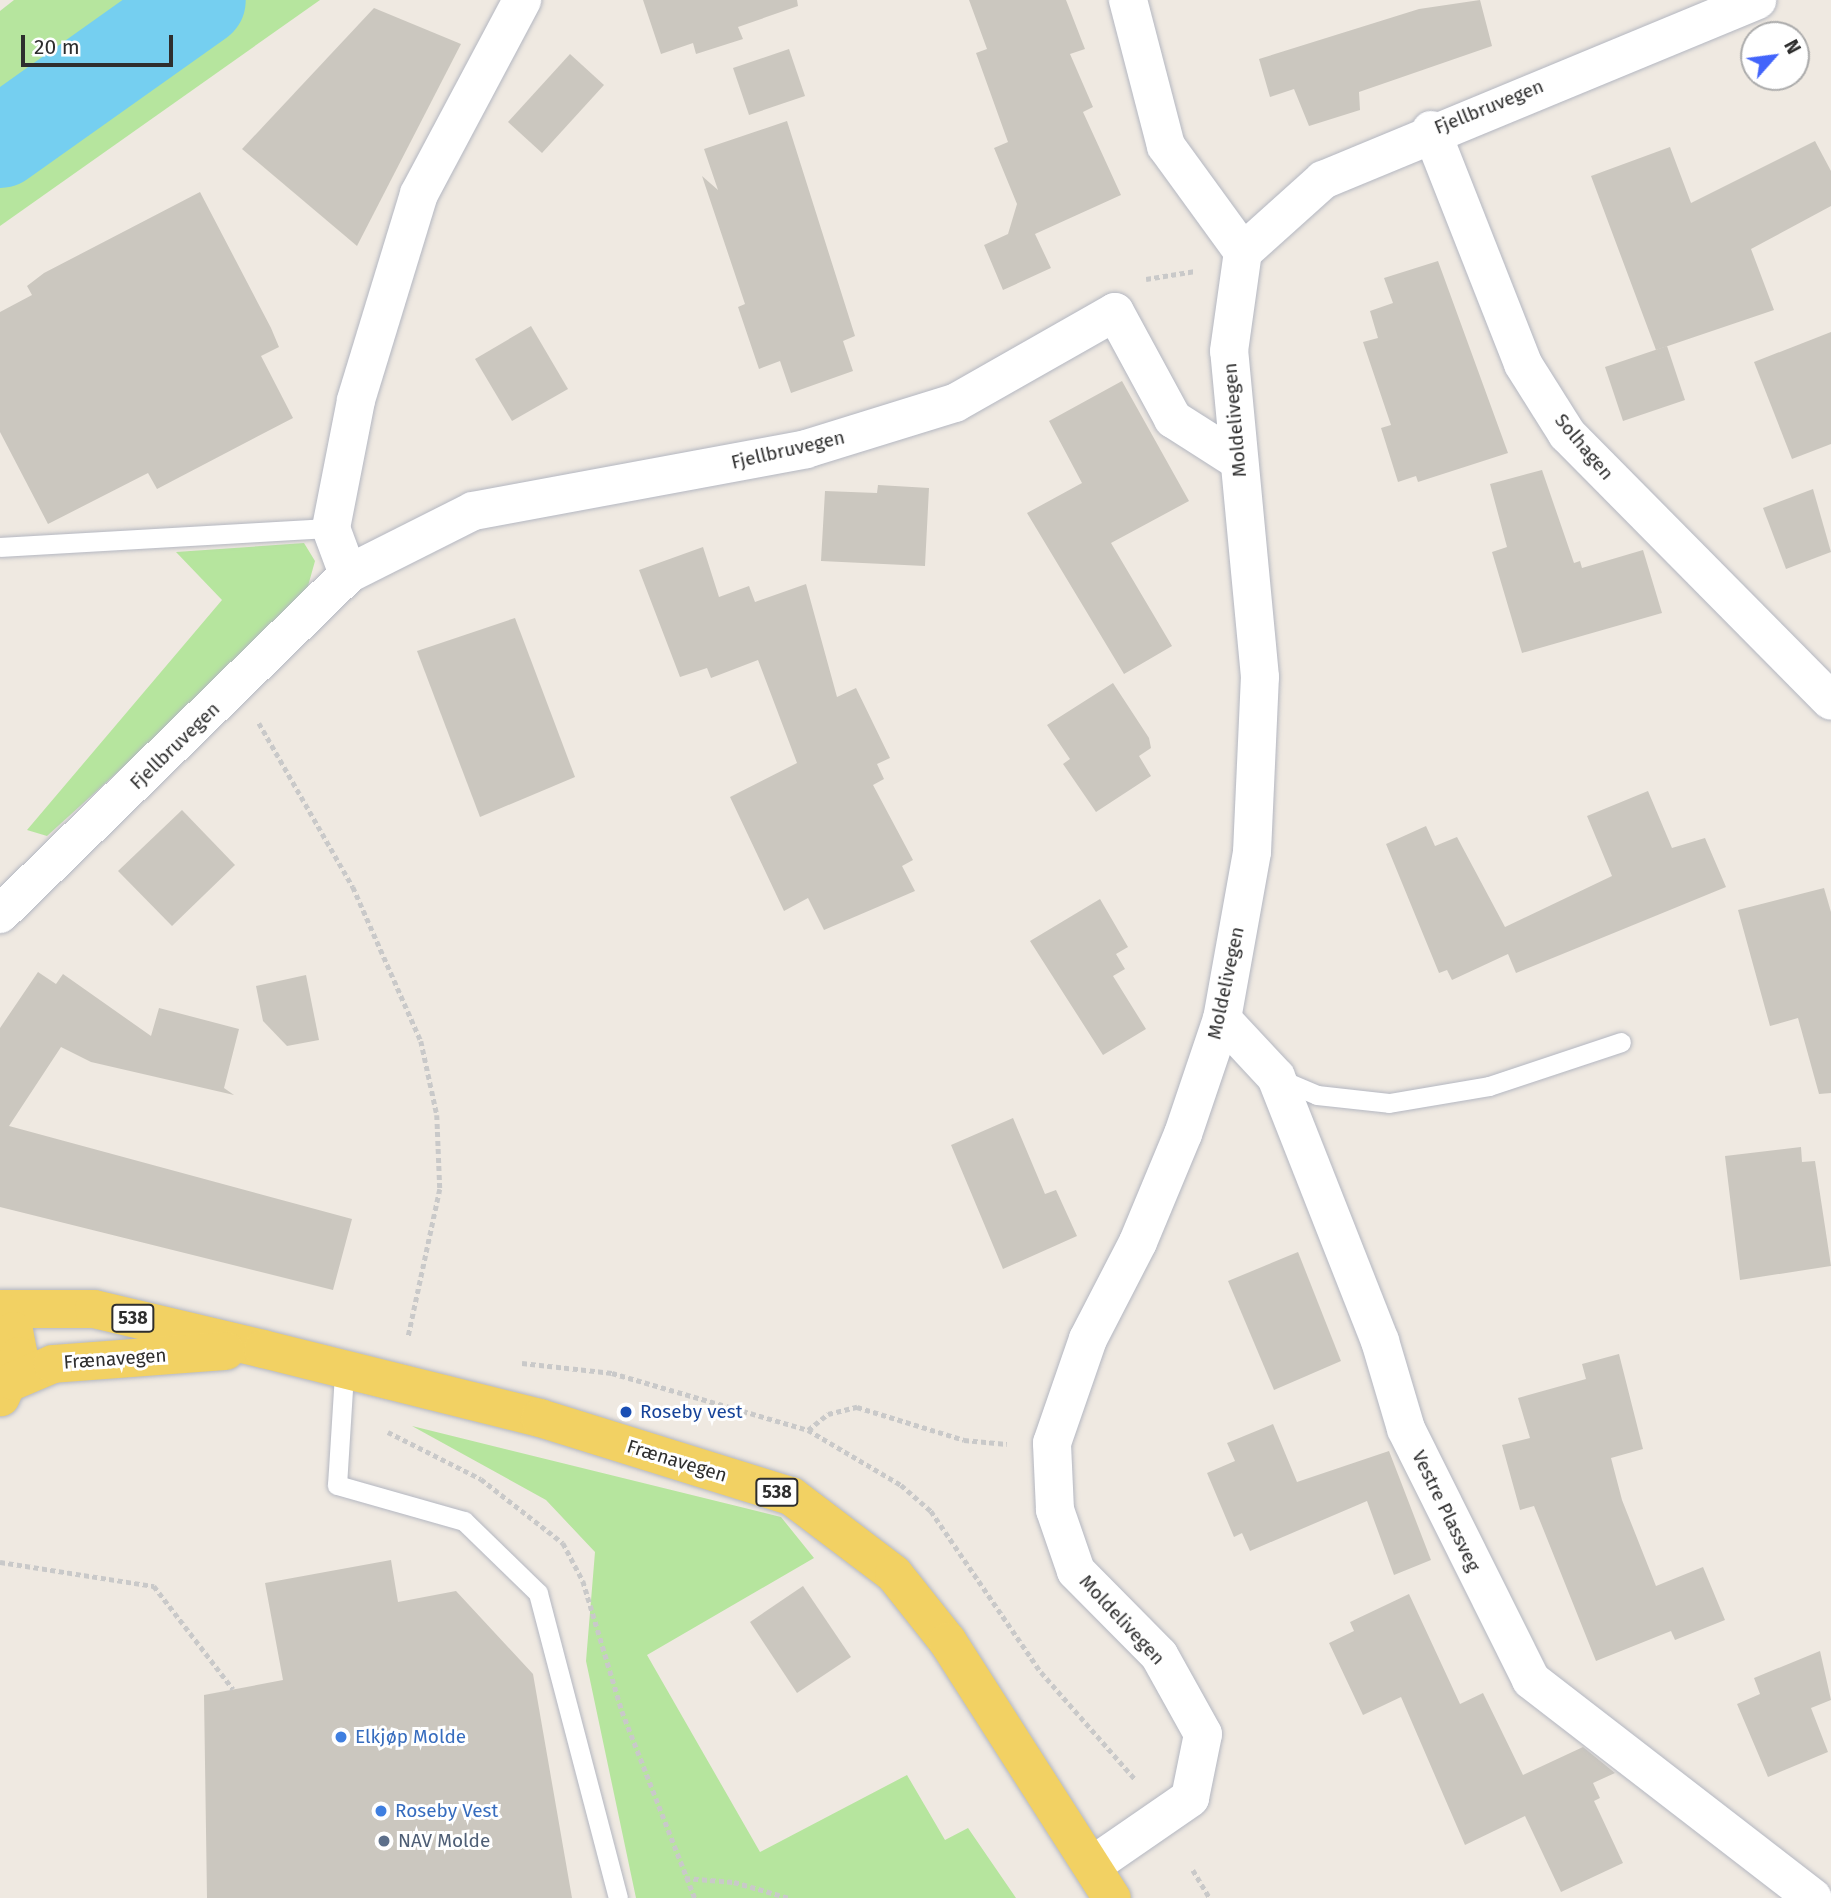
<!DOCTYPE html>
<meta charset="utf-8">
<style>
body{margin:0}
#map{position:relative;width:1831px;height:1898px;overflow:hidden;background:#efe9e1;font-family:"Fira Sans",sans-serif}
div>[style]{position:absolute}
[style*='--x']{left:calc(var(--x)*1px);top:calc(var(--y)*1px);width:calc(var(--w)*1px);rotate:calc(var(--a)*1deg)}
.green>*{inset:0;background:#b6e59e}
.river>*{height:91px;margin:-45.5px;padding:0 45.5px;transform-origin:45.5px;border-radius:45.5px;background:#75cff0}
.building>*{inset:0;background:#cbc7bf}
.path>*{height:4.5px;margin-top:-2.25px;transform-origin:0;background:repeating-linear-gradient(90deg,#c9c9c9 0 5px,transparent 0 8.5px)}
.roads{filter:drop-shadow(0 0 2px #b4b7c1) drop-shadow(0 0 2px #b4b7c1)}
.service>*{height:19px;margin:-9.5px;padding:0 9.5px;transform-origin:9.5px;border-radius:9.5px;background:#fff}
.minor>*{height:38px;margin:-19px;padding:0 19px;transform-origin:19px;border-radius:19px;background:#fff}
.primary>*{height:38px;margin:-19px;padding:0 19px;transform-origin:19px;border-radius:19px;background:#f2d163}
.dots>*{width:19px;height:19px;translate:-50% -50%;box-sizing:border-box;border:4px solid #fff;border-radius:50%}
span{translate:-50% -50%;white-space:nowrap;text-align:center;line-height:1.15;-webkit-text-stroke:6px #fff;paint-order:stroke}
.shield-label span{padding:2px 5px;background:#fff;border:2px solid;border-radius:5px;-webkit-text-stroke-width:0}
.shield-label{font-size:18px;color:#2e2e2e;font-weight:700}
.street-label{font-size:19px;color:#2e2e2e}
.transit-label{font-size:19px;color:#164399}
.left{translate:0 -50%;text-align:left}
.shop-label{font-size:19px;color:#366cbe}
.service-label{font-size:19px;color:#4e5e75}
.north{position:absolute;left:1740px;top:21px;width:70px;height:70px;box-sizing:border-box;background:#fff;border:2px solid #ababab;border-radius:50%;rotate:62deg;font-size:19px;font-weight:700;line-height:28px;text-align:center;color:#2e2e2e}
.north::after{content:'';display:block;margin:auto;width:24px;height:32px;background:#4264fb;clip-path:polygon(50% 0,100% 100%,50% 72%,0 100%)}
.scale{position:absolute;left:21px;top:35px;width:152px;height:32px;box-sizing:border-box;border:4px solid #2e2e2e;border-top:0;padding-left:9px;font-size:21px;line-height:24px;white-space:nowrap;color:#2e2e2e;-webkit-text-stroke:5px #fff;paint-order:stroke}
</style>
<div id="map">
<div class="green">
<div style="clip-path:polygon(14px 0,320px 0,0 226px,0 11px)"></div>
<div style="clip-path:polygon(304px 543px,315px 561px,303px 604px,47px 836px,27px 830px,222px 600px,176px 552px)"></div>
<div style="clip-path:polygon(412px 1426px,781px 1517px,814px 1558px,647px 1655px,760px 1852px,907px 1775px,945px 1840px,968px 1828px,1016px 1898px,636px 1898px,586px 1661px,595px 1552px,546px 1500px)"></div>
</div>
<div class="river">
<div style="--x:0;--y:142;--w:245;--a:-35.4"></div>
</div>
<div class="building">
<div style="clip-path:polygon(643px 0,797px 0,798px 6px,738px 27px,743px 39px,696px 54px,693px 43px,661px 54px)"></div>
<div style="clip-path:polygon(969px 0,1066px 0,1085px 49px,1070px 54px,1093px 107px,1083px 112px,1121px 195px,1035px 234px,1051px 268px,1003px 290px,984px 245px,1008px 234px,1017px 204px,994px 148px,1008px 142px,976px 53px,987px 49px)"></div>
<div style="clip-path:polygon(1480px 0,1492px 46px,1359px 92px,1360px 110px,1309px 126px,1294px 89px,1270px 97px,1259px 59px,1419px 9px)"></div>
<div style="clip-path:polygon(374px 8px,461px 44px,357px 246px,242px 149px)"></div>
<div style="clip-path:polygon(789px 49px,805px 96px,749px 115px,733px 68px)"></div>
<div style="clip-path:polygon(570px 54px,604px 85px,542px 153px,508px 122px)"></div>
<div style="clip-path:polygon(787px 121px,855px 336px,843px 341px,853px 371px,791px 393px,780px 361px,759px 369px,738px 307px,745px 304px,702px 176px,718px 190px,704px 149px)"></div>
<div style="clip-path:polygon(1815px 141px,1831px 171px,1831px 206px,1751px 249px,1774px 310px,1656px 350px,1591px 176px,1670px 147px,1691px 203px)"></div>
<div style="clip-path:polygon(200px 192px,271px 328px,279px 347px,261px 356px,293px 418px,157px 489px,148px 473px,48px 524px,0 432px,0 312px,32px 295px,27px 286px,44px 273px)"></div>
<div style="clip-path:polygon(1438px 261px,1508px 453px,1418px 482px,1416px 476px,1398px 482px,1381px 428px,1391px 425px,1363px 342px,1378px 338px,1370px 311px,1393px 303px,1384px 278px)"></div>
<div style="clip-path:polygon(531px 326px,568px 389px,512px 421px,475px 359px)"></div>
<div style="clip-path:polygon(1831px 332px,1831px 444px,1792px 459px,1754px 362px)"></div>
<div style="clip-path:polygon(1667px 346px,1685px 400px,1623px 421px,1605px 367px)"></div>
<div style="clip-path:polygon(1122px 381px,1189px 501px,1111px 543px,1172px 646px,1124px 674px,1027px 513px,1082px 483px,1049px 421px)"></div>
<div style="clip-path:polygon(1542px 470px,1574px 563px,1580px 561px,1582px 568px,1643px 550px,1662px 613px,1522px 653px,1492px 552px,1507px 547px,1490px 484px)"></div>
<div style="clip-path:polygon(878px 485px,929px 488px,925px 566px,821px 561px,825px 491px,877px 493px)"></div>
<div style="clip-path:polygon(1813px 489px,1831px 552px,1786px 569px,1763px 508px)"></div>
<div style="clip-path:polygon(703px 547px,719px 597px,749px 586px,755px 602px,806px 584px,837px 697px,856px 688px,890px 758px,877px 764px,884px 779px,873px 785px,913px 860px,902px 866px,915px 891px,824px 930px,808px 898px,784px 911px,730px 797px,797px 763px,758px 660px,711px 678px,707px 668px,680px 677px,639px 570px)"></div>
<div style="clip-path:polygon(515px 618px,575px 777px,480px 817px,417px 651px)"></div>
<div style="clip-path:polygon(1113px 683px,1149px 738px,1151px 748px,1139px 756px,1151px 776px,1096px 812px,1063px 764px,1070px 759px,1047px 725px)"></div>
<div style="clip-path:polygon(1648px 791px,1672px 848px,1705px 838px,1726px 887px,1516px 973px,1508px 954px,1452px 980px,1447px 970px,1439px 973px,1386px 844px,1426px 826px,1435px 846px,1457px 837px,1505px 927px,1612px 876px,1587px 816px)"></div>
<div style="clip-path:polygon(182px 810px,235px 865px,172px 926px,118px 871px)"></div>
<div style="clip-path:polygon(1824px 888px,1831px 912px,1831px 1093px,1819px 1094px,1798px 1018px,1770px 1026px,1738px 910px)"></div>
<div style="clip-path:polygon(1100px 899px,1128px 947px,1116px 954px,1125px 969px,1113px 976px,1146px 1029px,1103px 1055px,1030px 941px)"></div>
<div style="clip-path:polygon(38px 972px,56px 984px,63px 974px,151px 1036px,159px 1008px,239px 1029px,224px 1088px,234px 1095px,91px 1062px,61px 1047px,9px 1126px,352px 1219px,333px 1290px,0 1207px,0 1028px)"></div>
<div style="clip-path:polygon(306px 975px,319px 1040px,287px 1046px,263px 1021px,256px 986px)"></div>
<div style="clip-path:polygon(1013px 1118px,1045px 1194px,1056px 1190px,1077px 1236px,1003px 1269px,951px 1145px)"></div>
<div style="clip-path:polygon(1801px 1147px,1802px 1162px,1815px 1161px,1831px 1266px,1740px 1280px,1725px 1156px)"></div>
<div style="clip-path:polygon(1298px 1252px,1341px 1361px,1274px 1390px,1228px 1281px)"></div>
<div style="clip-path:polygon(1619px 1354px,1643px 1449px,1611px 1458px,1622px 1500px,1656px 1586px,1703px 1567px,1725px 1620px,1675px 1640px,1671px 1631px,1596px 1661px,1534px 1506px,1520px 1510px,1502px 1445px,1530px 1438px,1518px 1398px,1586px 1379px,1582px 1364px)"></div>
<div style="clip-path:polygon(1273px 1424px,1297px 1482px,1389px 1451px,1431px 1560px,1394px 1575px,1367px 1501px,1250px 1551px,1242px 1533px,1234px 1537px,1207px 1473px,1235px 1461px,1227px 1443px)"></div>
<div style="clip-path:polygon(391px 1560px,398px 1602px,456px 1591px,533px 1674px,572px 1898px,207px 1898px,204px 1695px,283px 1680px,265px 1583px)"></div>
<div style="clip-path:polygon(803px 1586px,851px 1657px,797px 1693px,750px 1622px)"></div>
<div style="clip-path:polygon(1409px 1594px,1460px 1704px,1483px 1693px,1523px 1775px,1583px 1747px,1615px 1773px,1593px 1783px,1600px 1798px,1594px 1801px,1623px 1863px,1561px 1892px,1525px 1816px,1465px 1845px,1401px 1697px,1363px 1715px,1329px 1643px,1354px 1631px,1350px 1622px)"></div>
<div style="clip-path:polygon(1820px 1651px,1831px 1700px,1811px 1708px,1828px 1752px,1768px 1777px,1737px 1704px,1760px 1694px,1754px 1678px)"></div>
</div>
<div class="path">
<div style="--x:1146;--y:279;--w:50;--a:-9.3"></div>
<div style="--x:259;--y:723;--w:189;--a:60.2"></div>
<div style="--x:353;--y:887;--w:168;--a:66.2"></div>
<div style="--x:421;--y:1041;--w:76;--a:77.8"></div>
<div style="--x:437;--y:1115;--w:74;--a:87.7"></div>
<div style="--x:440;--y:1189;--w:152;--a:102.1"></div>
<div style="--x:522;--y:1363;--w:91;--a:6.3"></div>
<div style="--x:612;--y:1373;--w:204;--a:16.2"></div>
<div style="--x:808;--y:1430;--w:108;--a:30.6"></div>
<div style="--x:901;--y:1485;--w:40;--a:41"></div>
<div style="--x:931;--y:1511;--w:195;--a:55.7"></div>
<div style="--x:1041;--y:1672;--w:144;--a:48.7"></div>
<div style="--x:808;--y:1430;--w:26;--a:-39"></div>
<div style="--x:828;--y:1414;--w:30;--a:-14"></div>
<div style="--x:857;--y:1407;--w:112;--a:17.1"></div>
<div style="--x:964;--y:1440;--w:43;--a:5.3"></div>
<div style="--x:388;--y:1432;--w:104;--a:26.8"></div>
<div style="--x:481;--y:1479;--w:104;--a:38"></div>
<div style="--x:563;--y:1543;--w:43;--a:62.2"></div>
<div style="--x:583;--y:1581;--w:136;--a:73.3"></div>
<div style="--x:622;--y:1711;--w:201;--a:68.7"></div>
<div style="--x:0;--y:1562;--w:156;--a:8.9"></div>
<div style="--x:154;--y:1586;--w:130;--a:52.5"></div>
<div style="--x:1193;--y:1870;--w:33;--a:59"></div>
<div style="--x:685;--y:1878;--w:49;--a:4.7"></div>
<div style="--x:734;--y:1882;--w:57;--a:16.2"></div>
</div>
<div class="roads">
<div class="service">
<div style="--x:0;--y:547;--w:332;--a:-3.3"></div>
<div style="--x:1277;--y:1078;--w:43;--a:23"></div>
<div style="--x:1317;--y:1095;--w:72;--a:6.3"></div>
<div style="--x:1389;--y:1103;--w:101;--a:-9.6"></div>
<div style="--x:1489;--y:1086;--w:139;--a:-18.4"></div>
<div style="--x:344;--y:1374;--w:111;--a:93.6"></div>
<div style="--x:337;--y:1485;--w:132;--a:15.8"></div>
<div style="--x:464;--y:1521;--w:103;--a:44.2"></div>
<div style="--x:538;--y:1593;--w:315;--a:75.3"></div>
</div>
<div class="minor">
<div style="--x:1431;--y:130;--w:251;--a:68.5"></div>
<div style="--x:1523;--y:364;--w:83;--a:57.8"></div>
<div style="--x:1567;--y:434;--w:375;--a:45.3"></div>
<div style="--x:1243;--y:252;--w:108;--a:-42"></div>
<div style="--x:1323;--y:180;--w:470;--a:-22.5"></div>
<div style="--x:348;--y:574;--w:49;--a:-110.3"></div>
<div style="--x:331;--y:528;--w:130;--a:-78.9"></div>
<div style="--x:356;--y:400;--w:215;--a:-73"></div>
<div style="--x:419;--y:194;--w:220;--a:-62"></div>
<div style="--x:0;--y:914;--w:487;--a:-44.3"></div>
<div style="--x:348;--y:574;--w:140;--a:-26.7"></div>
<div style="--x:473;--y:511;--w:339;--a:-10.5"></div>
<div style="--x:806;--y:449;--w:156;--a:-17.2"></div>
<div style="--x:955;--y:403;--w:184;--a:-29.6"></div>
<div style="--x:1115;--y:312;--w:122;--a:61.5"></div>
<div style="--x:1173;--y:419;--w:78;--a:32.5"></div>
<div style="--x:1222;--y:1019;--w:79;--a:47"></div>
<div style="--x:1276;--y:1077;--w:284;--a:68.5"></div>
<div style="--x:1380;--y:1341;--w:92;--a:73.5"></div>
<div style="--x:1406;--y:1429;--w:280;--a:63.5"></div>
<div style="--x:1531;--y:1680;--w:356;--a:37.7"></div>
<div style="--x:1093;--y:1865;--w:118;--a:-34.6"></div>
<div style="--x:1190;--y:1798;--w:65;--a:-78.5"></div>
<div style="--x:1203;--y:1734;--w:90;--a:-119.1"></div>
<div style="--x:1159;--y:1655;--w:118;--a:-134.7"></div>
<div style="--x:1076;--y:1571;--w:65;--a:-109"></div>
<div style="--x:1055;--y:1510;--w:67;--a:-92.6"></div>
<div style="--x:1052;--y:1443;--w:110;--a:-70.9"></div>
<div style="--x:1088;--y:1339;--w:109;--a:-62.7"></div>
<div style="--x:1138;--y:1242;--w:117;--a:-67.4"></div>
<div style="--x:1183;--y:1134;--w:121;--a:-71.3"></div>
<div style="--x:1222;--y:1019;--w:170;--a:-79.8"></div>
<div style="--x:1252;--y:852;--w:175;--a:-87.4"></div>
<div style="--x:1260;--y:677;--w:327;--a:-95.4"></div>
<div style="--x:1229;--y:351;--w:100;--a:-82"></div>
<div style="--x:1243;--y:252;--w:131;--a:-126"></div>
<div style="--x:1166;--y:146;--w:151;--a:-104.6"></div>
</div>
<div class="primary">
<div style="--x:0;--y:1309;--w:94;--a:0"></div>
<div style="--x:94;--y:1309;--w:174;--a:13.3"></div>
<div style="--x:263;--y:1349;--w:285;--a:14"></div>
<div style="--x:540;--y:1418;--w:263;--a:17.3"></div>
<div style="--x:791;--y:1496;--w:129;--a:37.1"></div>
<div style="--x:894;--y:1574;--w:87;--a:51.5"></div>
<div style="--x:948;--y:1642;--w:304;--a:57.4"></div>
<div style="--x:0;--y:1311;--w:24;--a:55"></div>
<div style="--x:14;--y:1331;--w:25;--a:79"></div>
<div style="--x:19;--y:1356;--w:45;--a:113.7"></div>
<div style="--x:13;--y:1381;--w:43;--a:-23"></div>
<div style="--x:53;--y:1364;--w:173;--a:-4.3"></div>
</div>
</div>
<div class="dots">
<div style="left:626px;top:1412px;background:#1a4fb4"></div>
<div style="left:341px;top:1737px;background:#3f7fe0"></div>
<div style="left:381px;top:1811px;background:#3f7fe0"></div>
<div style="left:384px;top:1841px;background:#5c6f8a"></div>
</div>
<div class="shield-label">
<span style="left:133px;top:1318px">538</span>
<span style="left:777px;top:1492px">538</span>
</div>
<div class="street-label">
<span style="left:1489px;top:107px;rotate:-22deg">Fjellbruvegen</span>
<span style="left:1235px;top:420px;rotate:-95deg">Moldelivegen</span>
<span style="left:1584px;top:447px;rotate:50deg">Solhagen</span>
<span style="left:788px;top:450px;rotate:-13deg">Fjellbruvegen</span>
<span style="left:175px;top:746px;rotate:-44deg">Fjellbruvegen</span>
<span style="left:1226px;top:983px;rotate:-78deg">Moldelivegen</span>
<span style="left:115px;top:1359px;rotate:-4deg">Frænavegen</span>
<span style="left:677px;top:1461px;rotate:17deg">Frænavegen</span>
<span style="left:1446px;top:1511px;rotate:64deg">Vestre Plassveg</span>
<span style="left:1122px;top:1620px;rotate:47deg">Moldelivegen</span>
</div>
<div class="transit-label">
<span class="left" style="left:640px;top:1412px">Roseby vest</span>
</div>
<div class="shop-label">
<span class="left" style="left:355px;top:1737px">Elkjøp Molde</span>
<span class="left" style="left:395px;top:1811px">Roseby Vest</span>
</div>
<div class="service-label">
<span class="left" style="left:398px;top:1841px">NAV Molde</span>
</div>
<div class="north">N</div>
<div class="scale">20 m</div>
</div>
